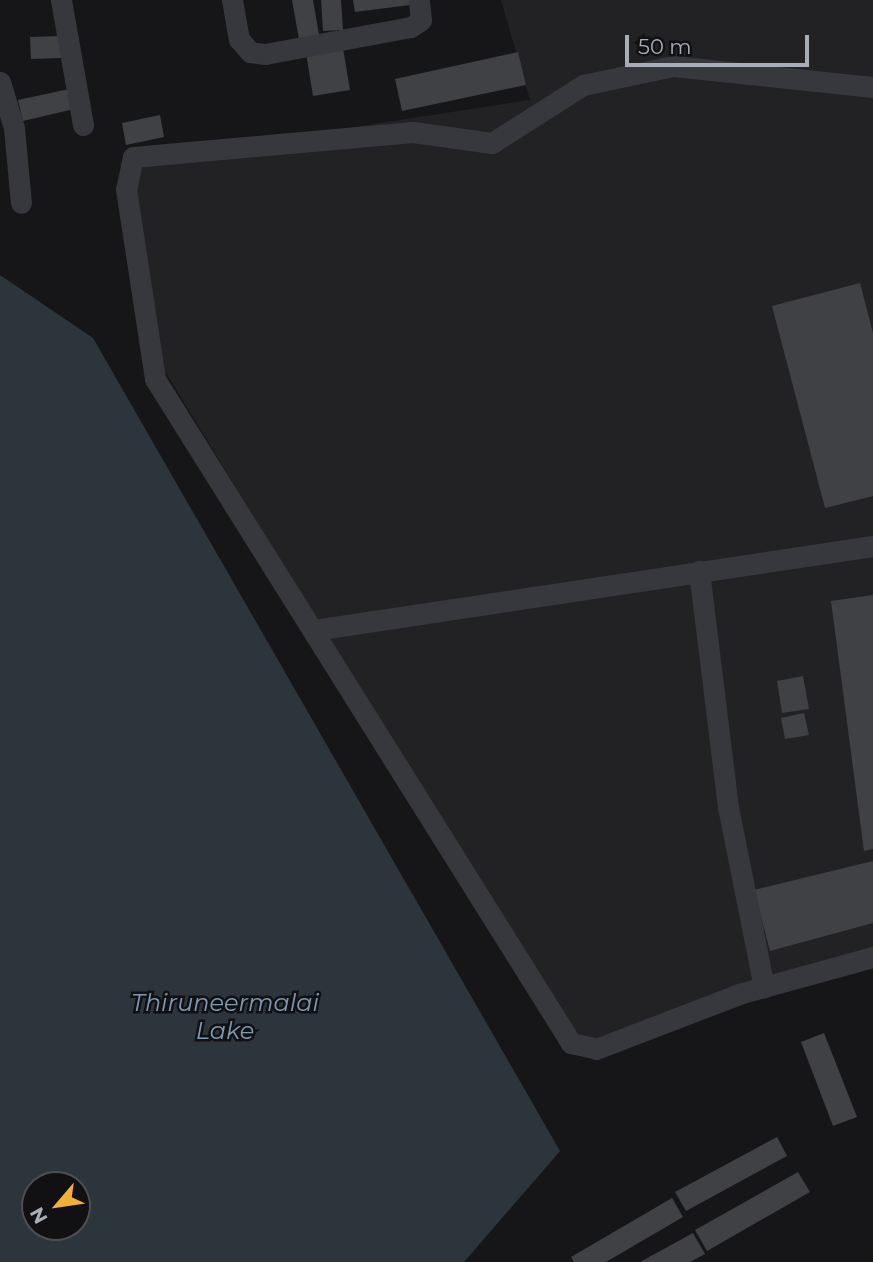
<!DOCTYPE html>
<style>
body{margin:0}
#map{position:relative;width:873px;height:1262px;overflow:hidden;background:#161618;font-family:Montserrat,sans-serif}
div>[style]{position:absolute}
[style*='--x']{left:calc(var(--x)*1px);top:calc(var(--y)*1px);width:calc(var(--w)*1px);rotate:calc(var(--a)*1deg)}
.built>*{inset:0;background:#222225}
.water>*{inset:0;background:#2c353c}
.building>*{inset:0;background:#404145}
.minor>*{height:21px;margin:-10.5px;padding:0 10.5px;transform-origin:10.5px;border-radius:10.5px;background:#37383d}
span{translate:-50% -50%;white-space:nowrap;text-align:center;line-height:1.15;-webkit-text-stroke:5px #111113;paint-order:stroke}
.water-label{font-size:24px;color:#7f9bb3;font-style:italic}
.north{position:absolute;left:21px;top:1171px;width:70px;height:70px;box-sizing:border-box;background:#111113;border:2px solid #4d4f55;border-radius:50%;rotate:241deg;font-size:19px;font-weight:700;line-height:28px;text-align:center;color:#a8adb8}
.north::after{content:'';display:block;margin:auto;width:24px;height:32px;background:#f2b134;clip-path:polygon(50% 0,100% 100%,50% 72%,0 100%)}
.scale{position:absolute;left:625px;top:35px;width:184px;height:32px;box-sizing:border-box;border:4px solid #a8adb8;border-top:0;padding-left:9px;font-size:21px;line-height:24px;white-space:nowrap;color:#a8adb8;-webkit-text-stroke:5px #111113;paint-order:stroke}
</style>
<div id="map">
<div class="built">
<div style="clip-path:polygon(501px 0,873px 0,873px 962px,583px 1057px,160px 363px,120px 163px,530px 100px)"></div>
</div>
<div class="water">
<div style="clip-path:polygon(evenodd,0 275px,93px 338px,560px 1151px,464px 1262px,0 1262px,0 275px,35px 1185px,77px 1185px,77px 1227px,35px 1227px,35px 1185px)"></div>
</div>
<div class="building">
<div style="clip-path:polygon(292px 0,313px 0,319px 35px,299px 39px)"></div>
<div style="clip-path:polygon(321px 0,341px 0,343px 30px,323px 31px)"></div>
<div style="clip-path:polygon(353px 0,410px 0,410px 5px,355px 12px)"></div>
<div style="clip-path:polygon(60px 36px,61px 58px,31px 59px,30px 37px)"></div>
<div style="clip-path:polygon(343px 48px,350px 90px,313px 96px,306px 53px)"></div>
<div style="clip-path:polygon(518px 52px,526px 85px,402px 111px,395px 79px)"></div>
<div style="clip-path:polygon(69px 89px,74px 109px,23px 121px,18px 100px)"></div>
<div style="clip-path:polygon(160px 115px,164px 137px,126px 145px,122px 123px)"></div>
<div style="clip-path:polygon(860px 283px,873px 333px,873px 496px,825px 508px,772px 306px)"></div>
<div style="clip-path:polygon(873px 595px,873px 849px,864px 851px,831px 601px)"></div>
<div style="clip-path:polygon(803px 676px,809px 709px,782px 713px,777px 681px)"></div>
<div style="clip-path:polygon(804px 713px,809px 735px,785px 739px,781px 718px)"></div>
<div style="clip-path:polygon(873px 861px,873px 923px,770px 951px,754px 890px)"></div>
<div style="clip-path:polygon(824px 1033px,857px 1117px,833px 1126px,801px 1042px)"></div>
<div style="clip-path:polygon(777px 1137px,787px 1156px,686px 1211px,675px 1192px)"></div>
<div style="clip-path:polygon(798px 1172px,810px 1192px,707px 1251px,695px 1230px)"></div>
<div style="clip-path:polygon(672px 1198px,683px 1217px,606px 1262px,574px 1262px,571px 1257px)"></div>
<div style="clip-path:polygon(693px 1233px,705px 1254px,690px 1262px,640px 1262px)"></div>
</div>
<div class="minor">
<div style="--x:61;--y:0;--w:127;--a:80"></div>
<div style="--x:232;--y:0;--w:40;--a:80"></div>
<div style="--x:239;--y:39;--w:17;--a:50"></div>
<div style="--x:250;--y:52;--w:15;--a:8"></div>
<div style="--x:265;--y:54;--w:148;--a:-10.5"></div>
<div style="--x:411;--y:27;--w:12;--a:-35"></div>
<div style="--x:421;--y:20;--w:20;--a:-96"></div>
<div style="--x:0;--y:82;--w:48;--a:73.1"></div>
<div style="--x:14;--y:128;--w:75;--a:84.7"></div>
<div style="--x:873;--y:87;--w:201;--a:-174"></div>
<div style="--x:673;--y:66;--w:92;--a:168.1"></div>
<div style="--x:583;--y:85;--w:108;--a:147.5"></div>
<div style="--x:492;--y:143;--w:80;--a:-172.1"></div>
<div style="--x:413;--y:132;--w:281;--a:174.9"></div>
<div style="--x:133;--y:157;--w:33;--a:102"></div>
<div style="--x:126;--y:189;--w:192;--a:81.3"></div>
<div style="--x:155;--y:379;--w:784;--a:57.93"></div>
<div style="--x:571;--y:1043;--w:26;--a:13"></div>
<div style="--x:596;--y:1049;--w:156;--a:-21"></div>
<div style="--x:742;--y:993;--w:136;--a:-15.4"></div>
<div style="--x:699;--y:571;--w:238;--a:83"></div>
<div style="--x:728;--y:807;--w:184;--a:78.7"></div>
<div style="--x:314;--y:630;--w:565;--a:-8.55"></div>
</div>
<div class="water-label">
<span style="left:225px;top:1017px">Thiruneermalai<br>Lake</span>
</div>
<div class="north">N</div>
<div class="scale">50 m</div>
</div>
